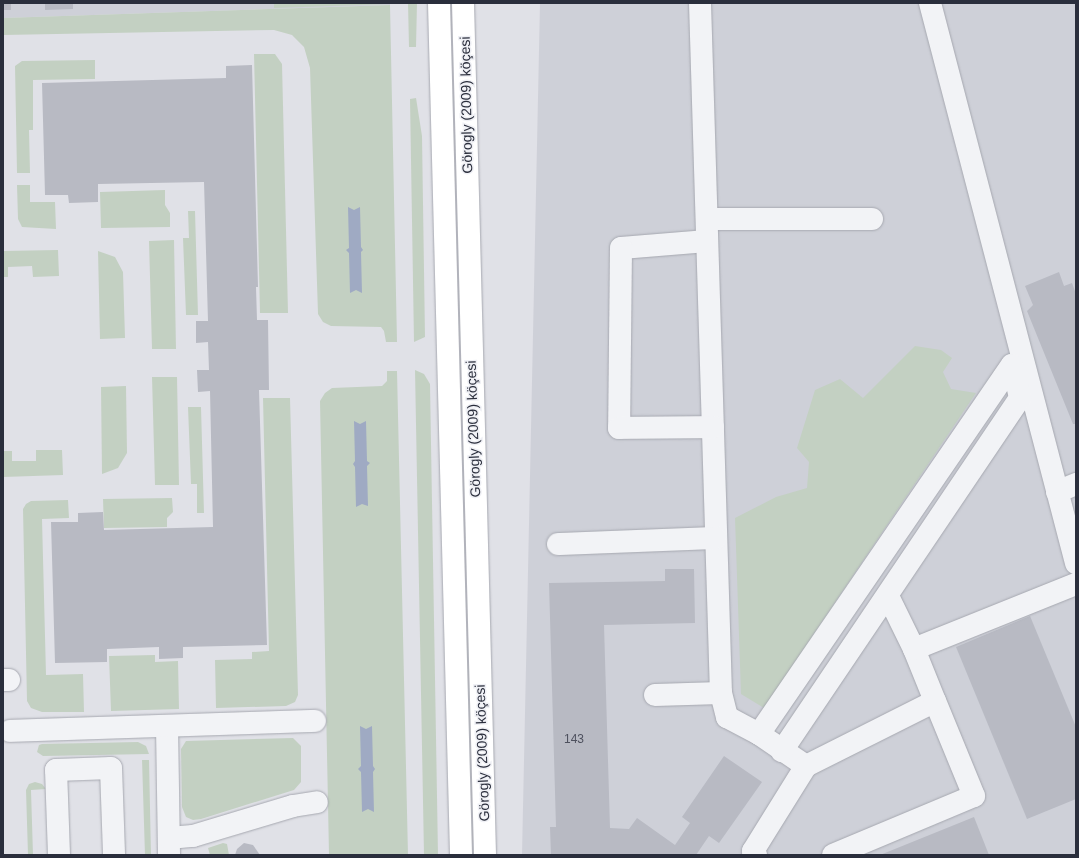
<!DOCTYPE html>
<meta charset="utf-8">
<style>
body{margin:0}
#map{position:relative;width:1079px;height:858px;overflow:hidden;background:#e0e1e7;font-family:Helvetica,sans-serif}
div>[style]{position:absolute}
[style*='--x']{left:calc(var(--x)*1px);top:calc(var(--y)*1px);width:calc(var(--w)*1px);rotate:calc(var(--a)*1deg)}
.built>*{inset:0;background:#ced0d8}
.green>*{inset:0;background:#c3d0c2}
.water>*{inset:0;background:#9faac3}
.building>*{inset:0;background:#b8bac3}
.roads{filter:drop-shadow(0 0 1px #a6a8b0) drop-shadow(0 0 1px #a6a8b0)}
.minor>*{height:22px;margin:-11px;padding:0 11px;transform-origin:11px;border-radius:11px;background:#f2f3f6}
.major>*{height:22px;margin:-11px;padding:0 11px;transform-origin:11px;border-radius:11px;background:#fff}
span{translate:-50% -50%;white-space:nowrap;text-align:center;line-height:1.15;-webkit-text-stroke:3px #eff0f5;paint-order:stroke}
.number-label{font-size:12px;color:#4e515e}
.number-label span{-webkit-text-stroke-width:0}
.street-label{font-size:14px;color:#2a2e3c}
.frame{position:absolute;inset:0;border:4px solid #2a2e3c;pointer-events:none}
</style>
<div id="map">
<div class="built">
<div style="clip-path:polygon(3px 3px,390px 3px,390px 5px,3px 18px)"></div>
<div style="clip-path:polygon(540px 3px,1076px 3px,1076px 855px,522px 855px)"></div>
</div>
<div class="green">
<div style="clip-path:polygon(274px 3px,389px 3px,390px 4px,274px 8px)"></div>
<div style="clip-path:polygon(408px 3px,417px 3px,416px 47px,409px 47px)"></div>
<div style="clip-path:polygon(390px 5px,397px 342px,386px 342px,384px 331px,381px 327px,331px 326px,323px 322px,318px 314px,310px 68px,304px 47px,292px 35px,274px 30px,3px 35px,3px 18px)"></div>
<div style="clip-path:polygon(254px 54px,275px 54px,282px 64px,288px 313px,260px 313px)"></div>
<div style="clip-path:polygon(95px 60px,95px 79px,33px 80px,33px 130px,29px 130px,30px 173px,17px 173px,15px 66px,22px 61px)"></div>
<div style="clip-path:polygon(416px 98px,422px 136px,425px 337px,414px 342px,410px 99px)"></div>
<div style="clip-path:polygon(17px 185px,30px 185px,30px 202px,55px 202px,56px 229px,22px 227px,18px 219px)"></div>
<div style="clip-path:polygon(165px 190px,165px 205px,170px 213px,170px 227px,101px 228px,100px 192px)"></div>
<div style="clip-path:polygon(188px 211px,195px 211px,198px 315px,186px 315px,183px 238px,189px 238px)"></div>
<div style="clip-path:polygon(174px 240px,176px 349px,152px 349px,149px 241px)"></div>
<div style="clip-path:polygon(58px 250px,59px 276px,33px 277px,32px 266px,8px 267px,8px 277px,3px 277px,3px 251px)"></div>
<div style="clip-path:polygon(98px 251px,115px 257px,123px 272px,125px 338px,100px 339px)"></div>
<div style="clip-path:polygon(915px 346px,941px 350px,952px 358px,943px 372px,951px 389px,976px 393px,764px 708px,741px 694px,735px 518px,776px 497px,807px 488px,809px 462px,797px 448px,815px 390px,840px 379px,863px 398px)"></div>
<div style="clip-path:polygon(415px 370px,424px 374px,430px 384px,438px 855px,424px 855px)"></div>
<div style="clip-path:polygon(387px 371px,397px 371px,408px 855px,329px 855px,320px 401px,325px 393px,332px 388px,382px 386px,387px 381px)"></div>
<div style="clip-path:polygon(152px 377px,177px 377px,179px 485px,155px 485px)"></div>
<div style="clip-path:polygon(126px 386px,127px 453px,118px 468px,102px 474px,101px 387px)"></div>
<div style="clip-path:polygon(263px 398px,290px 398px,298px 695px,295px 702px,286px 706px,216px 708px,215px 660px,252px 659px,252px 652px,269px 651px)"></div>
<div style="clip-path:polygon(188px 407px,201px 407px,204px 513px,197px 513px,197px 484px,191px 484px)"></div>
<div style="clip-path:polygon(36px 450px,62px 450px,63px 475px,3px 477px,3px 451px,12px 451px,12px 461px,36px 461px)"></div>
<div style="clip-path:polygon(172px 498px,173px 512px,167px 518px,167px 527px,104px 528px,103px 499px)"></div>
<div style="clip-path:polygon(68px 500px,69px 518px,42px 519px,46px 675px,83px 674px,84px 712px,42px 712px,31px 708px,27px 701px,23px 509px,26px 504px,31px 501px)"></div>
<div style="clip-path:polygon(155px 655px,155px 662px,178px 661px,179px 709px,111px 711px,109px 656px)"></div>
<div style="clip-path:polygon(293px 738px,301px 746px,301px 782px,294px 790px,201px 819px,193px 820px,186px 817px,182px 807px,181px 749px,186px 741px)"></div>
<div style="clip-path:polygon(138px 742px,146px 746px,149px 754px,43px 756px,37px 752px,39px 745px,42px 744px)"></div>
<div style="clip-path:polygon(142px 760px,149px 760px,151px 855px,145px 855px)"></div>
<div style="clip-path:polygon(35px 782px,42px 784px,46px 789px,31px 790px,33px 855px,28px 855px,26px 790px,29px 784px)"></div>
<div style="clip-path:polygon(223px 843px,227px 844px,229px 855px,210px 855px,208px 848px)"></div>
</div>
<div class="water">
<div style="clip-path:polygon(348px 207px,354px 210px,360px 207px,361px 247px,363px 250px,361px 252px,362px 293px,356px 290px,350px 293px,349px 253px,346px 250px,349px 248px)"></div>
<div style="clip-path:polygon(354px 421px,360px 424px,366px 421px,367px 461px,370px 463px,367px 466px,368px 506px,362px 504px,356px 507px,355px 467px,353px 464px,355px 461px)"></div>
<div style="clip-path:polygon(360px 726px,366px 729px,372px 726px,373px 766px,375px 769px,373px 772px,374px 812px,368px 809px,362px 812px,361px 772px,358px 769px,361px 766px)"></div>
</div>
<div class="building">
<div style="clip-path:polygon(3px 3px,11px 3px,11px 10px,3px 10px)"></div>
<div style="clip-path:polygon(45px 3px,73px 3px,73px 9px,45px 10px)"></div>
<div style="clip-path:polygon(252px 65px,258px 287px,256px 287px,257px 320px,268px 320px,269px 390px,259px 390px,267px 645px,183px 647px,183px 658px,159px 659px,159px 647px,107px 649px,107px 662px,55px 663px,51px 522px,78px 522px,78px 513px,103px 512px,104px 530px,213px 527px,210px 391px,198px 392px,197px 370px,209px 370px,208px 342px,196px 343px,196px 321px,208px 321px,204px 182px,98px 184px,98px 202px,69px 203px,68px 195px,45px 195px,42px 83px,226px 78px,226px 66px)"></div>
<div style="clip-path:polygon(1059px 272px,1064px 286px,1072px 283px,1076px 294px,1076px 424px,1073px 424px,1027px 311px,1033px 305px,1025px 286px)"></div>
<div style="clip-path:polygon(665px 569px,694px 569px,695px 623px,604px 625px,610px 828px,629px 829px,637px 818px,675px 845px,690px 823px,682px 817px,724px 756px,762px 782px,719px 843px,709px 836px,696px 855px,551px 855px,550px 827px,556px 827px,549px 583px,665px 581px)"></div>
<div style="clip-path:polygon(1030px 616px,1076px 727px,1076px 799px,1027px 819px,956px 647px)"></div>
<div style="clip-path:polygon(974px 817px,989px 855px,880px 855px)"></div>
<div style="clip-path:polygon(244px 843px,253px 845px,260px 855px,235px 855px,237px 849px)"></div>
</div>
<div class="roads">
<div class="minor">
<div style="--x:700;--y:3;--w:690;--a:88.26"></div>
<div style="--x:721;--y:693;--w:25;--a:76"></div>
<div style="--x:727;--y:717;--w:36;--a:28"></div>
<div style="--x:759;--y:734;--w:57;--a:34.2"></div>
<div style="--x:806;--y:766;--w:144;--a:-26.7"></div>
<div style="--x:935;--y:701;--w:56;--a:-112"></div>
<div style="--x:914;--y:649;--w:175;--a:-21.9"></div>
<div style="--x:930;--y:3;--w:579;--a:75.39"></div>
<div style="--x:707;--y:219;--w:165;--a:0"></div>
<div style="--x:707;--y:241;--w:86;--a:175.3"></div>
<div style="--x:621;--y:248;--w:180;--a:90.6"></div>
<div style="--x:619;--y:428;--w:94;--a:-0.6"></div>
<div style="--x:1057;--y:492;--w:21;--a:-23"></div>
<div style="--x:558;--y:544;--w:158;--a:-2.2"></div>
<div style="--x:888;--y:596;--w:59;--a:63.9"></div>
<div style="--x:3;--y:680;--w:6;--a:0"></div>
<div style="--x:655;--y:695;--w:66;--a:-1.7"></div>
<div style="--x:167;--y:726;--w:129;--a:89.1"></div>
<div style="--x:10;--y:731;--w:305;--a:-1.9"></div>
<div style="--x:759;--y:734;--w:447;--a:-55.6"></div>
<div style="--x:1012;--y:365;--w:34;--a:76"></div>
<div style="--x:1020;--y:398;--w:426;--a:124"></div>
<div style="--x:169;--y:838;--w:24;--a:-5"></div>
<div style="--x:193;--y:836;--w:104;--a:-16.7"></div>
<div style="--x:293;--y:806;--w:24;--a:-9"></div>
<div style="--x:59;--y:855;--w:85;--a:-92"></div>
<div style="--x:56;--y:770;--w:55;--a:-2.1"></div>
<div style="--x:111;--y:768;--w:87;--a:88"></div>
<div style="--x:756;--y:855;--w:5;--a:-127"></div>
<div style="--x:753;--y:851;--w:100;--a:-58.1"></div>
<div style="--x:833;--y:855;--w:153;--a:-22.7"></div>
<div style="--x:974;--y:796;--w:103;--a:-112.3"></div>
</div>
<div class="major">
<div style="--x:439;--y:3;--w:852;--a:88.52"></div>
<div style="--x:463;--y:3;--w:852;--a:88.52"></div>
</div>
</div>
<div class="number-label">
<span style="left:574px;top:740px">143</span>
</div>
<div class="street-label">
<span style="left:466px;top:105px;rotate:-91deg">Görogly (2009) köçesi</span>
<span style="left:473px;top:429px;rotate:-92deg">Görogly (2009) köçesi</span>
<span style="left:482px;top:753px;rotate:-92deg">Görogly (2009) köçesi</span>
</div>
<div class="frame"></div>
</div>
